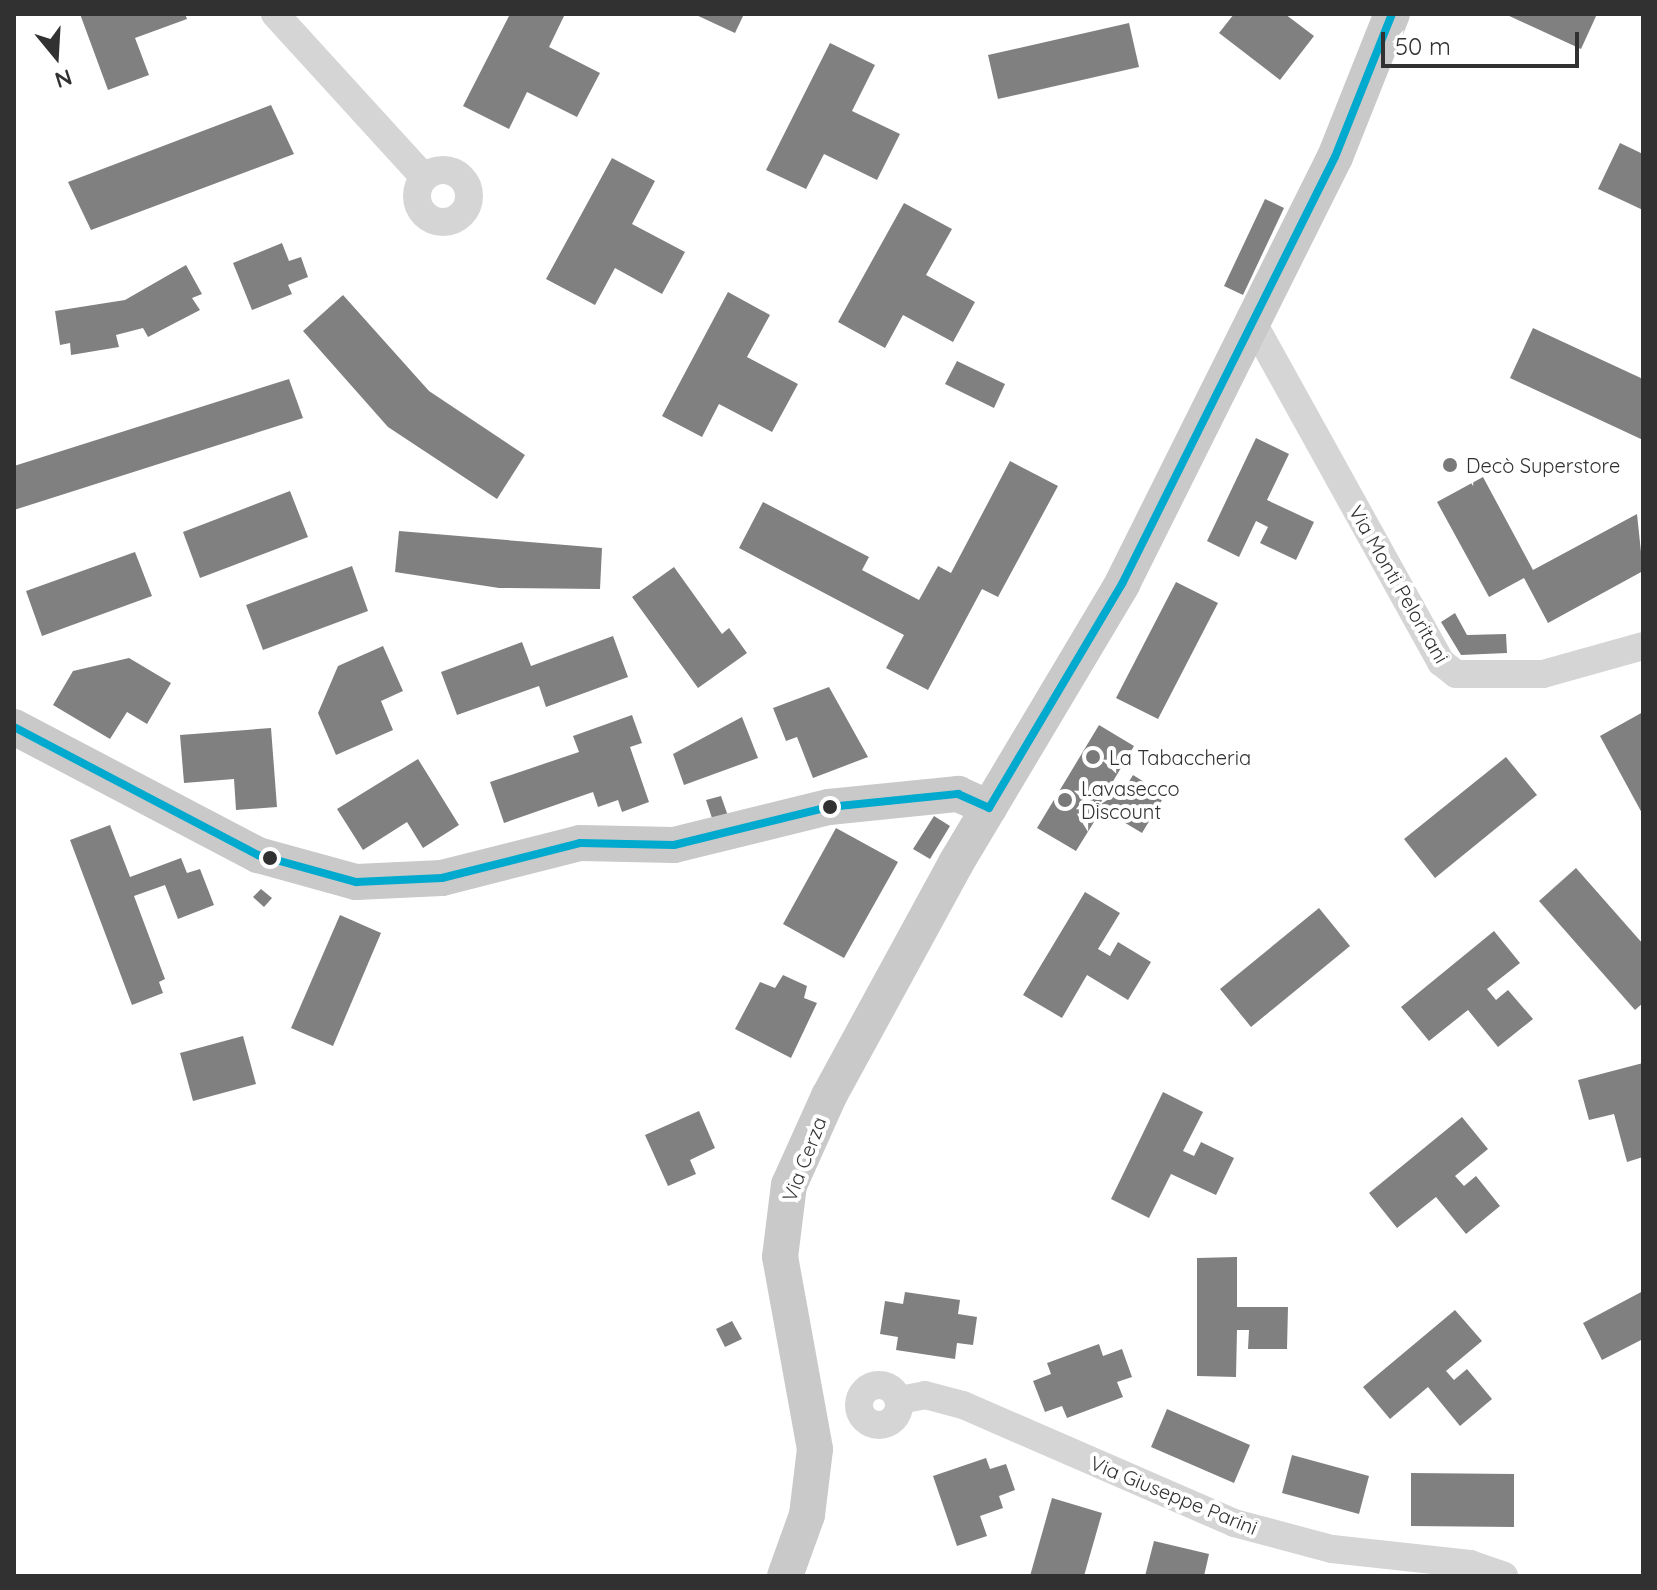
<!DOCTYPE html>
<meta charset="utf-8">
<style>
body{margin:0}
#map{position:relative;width:1657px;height:1590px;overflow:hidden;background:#fff;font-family:Quicksand,sans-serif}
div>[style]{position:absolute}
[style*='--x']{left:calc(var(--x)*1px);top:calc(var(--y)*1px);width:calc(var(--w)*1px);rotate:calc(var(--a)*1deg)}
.building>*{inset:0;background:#808080}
.minor>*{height:28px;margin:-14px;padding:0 14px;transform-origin:14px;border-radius:14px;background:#d5d5d5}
.minor>.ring{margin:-14px;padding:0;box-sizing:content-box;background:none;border:28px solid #d5d5d5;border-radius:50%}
.major>*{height:36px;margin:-18px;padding:0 18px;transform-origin:18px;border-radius:18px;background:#c9c9c9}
.bus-1>*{height:8px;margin:-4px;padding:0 4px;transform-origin:4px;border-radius:4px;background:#00a9ce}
.dots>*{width:22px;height:22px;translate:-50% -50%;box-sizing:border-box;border:4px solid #fff;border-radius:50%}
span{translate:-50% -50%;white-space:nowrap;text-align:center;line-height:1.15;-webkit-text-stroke:8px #fff;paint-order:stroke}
.poi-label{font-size:20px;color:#313131}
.left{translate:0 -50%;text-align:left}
.street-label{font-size:20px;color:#313131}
.frame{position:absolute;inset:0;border:16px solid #313131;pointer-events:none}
.north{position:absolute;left:16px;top:16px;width:80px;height:80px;-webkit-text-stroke:6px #fff;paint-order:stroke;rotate:162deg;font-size:22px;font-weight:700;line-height:32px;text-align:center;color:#313131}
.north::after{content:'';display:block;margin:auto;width:28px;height:36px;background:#313131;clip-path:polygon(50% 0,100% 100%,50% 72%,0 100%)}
.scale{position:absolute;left:1381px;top:32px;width:198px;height:36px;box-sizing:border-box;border:4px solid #313131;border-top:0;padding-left:10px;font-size:24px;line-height:28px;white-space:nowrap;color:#313131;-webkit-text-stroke:6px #fff;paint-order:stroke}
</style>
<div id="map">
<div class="building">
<div style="clip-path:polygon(80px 14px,185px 14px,187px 19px,135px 38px,149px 75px,108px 90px)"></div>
<div style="clip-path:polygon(510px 14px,565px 14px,549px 47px,600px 73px,577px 117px,527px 92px,509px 129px,463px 106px)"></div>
<div style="clip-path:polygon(694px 14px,744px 14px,735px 33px)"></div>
<div style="clip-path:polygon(1234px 14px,1285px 14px,1314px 36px,1280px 80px,1219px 33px)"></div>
<div style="clip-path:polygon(1505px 14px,1597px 14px,1581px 49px)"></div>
<div style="clip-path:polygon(1129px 23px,1139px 67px,998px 99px,988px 55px)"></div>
<div style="clip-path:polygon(830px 43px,875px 65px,852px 111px,900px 134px,877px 180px,824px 154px,806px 189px,766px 170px)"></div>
<div style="clip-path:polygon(271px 105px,294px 154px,91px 230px,68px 182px)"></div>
<div style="clip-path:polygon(1620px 143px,1643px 154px,1643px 210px,1598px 189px)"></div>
<div style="clip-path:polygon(612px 158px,655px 181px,632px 224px,685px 252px,662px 294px,615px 268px,595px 305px,546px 279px)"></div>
<div style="clip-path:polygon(1265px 199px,1284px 208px,1243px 295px,1224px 286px)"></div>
<div style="clip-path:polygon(904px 203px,952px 229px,926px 275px,975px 302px,953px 342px,903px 315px,885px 348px,838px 322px)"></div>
<div style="clip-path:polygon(282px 243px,289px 261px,301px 257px,308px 277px,288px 285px,292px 294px,252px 310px,233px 263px)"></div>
<div style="clip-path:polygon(186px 265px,202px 294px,192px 298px,200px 310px,148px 337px,143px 328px,116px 335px,119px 347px,71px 355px,70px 343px,60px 345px,55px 311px,125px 300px)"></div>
<div style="clip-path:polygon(728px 292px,770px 315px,747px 357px,798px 384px,772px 432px,719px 404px,702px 437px,662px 416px)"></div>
<div style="clip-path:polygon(343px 295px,429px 391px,525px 455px,497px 499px,388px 427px,303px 331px)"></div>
<div style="clip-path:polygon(1533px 328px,1643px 379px,1643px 440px,1510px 378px)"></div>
<div style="clip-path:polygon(957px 361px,1005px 384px,994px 408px,945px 384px)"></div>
<div style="clip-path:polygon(289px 379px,303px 418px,14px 510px,14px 466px)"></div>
<div style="clip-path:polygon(1256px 438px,1289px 454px,1267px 500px,1314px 522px,1296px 560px,1260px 543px,1268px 527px,1256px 521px,1239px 557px,1207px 541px)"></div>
<div style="clip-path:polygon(1010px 461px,1058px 486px,998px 597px,982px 589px,928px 690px,886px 668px,904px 635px,739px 548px,763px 502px,869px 557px,862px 570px,919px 600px,938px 566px,951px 573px)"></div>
<div style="clip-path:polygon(1483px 477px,1533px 570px,1637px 514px,1643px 571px,1548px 623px,1524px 578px,1489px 597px,1437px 502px)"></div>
<div style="clip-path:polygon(290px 491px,308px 537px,200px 578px,183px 532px)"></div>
<div style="clip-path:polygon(399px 531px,602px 548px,600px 589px,499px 588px,395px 572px)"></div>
<div style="clip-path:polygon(135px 552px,152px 596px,42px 636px,26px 591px)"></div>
<div style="clip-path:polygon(352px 566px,368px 611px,263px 650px,246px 605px)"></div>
<div style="clip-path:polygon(674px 567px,722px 634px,729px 628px,747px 653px,698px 688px,632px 597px)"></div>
<div style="clip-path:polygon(1176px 582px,1218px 603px,1158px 719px,1116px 698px)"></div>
<div style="clip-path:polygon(1455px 613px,1467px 635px,1506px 634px,1507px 653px,1461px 655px,1441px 622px)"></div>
<div style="clip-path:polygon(613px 636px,628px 677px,546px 707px,539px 686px,457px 715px,441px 672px,522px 642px,531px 666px)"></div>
<div style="clip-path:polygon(383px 646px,403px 691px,381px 701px,393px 730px,336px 755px,318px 713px,338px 666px)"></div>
<div style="clip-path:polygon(129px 658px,171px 683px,147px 724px,127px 712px,110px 739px,53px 705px,73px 671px)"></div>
<div style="clip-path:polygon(829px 687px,868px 757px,813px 778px,797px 737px,786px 741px,773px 708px)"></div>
<div style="clip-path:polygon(1643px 712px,1643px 815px,1600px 736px)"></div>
<div style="clip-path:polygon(632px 715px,642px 743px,630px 747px,649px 802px,622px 812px,618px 800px,598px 807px,593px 792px,504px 823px,490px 782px,579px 752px,573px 736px)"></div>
<div style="clip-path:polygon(742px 717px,758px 758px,684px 785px,673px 754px)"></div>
<div style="clip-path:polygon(1099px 725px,1134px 746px,1112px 783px,1124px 790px,1133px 775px,1165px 795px,1142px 833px,1102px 809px,1076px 851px,1037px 828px)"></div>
<div style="clip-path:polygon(271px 728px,277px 807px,236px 810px,234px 779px,184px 783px,180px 735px)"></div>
<div style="clip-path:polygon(1506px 757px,1537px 795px,1435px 878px,1404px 839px)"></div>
<div style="clip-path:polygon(418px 759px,459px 825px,423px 848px,407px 822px,363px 850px,337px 809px)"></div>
<div style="clip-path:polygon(721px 796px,728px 816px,713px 821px,706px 800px)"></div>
<div style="clip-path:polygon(934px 816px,950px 826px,930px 859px,913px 849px)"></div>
<div style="clip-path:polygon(110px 825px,130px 877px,181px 858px,187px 873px,200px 869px,214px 905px,178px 919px,165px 885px,134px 896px,165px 979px,159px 982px,163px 993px,132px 1005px,70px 840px)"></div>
<div style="clip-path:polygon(836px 828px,898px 862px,844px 958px,783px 924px)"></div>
<div style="clip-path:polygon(1576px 868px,1643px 944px,1643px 1003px,1635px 1010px,1539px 901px)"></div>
<div style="clip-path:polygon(261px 889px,272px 898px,264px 907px,253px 897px)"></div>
<div style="clip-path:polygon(1085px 892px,1120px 913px,1098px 949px,1110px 956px,1118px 942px,1151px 962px,1128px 1000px,1087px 975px,1062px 1018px,1023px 995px)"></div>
<div style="clip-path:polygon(1319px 908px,1350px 946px,1251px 1027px,1220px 989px)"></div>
<div style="clip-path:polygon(340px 915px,381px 933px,333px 1046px,291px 1028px)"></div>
<div style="clip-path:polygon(1494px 931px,1520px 963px,1487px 989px,1496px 1000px,1508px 990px,1533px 1019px,1498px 1047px,1468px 1010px,1429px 1041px,1401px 1007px)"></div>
<div style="clip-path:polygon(783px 975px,807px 986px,804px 998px,817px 1003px,791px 1058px,735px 1029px,760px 982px,775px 988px)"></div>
<div style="clip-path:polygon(243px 1036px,256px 1084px,193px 1101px,180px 1053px)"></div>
<div style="clip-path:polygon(1643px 1063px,1643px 1157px,1627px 1162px,1614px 1114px,1589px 1120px,1578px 1080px)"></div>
<div style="clip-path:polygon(1163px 1092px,1203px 1112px,1183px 1151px,1194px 1156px,1201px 1142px,1234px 1158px,1216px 1195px,1171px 1174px,1149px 1218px,1111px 1199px)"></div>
<div style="clip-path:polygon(699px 1111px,715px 1148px,690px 1160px,696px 1174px,668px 1186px,645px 1135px)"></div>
<div style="clip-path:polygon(1462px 1117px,1488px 1149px,1455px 1176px,1464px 1186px,1476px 1176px,1500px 1206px,1466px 1234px,1436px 1197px,1397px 1228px,1369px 1193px)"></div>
<div style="clip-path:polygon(1237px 1257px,1237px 1307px,1288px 1307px,1287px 1349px,1248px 1349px,1249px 1330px,1237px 1330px,1236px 1377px,1197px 1376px,1197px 1258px)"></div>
<div style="clip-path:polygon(1643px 1291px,1643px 1339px,1602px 1360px,1583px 1323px)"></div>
<div style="clip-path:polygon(905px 1292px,960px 1300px,958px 1314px,977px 1317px,973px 1345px,957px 1343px,955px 1359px,896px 1350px,898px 1337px,880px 1334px,885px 1301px,903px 1304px)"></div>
<div style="clip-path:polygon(1455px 1310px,1482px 1341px,1446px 1371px,1454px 1380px,1467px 1369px,1492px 1399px,1460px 1426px,1428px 1387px,1390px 1419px,1363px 1387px)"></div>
<div style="clip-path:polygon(732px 1321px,742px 1339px,725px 1347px,716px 1329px)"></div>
<div style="clip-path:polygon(1099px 1344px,1103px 1356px,1122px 1349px,1132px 1377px,1117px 1382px,1123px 1397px,1067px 1418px,1062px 1406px,1045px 1412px,1033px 1381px,1051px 1374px,1047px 1363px)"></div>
<div style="clip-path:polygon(1167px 1409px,1250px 1445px,1234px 1483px,1151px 1447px)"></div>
<div style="clip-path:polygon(1292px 1455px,1369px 1476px,1359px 1514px,1282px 1493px)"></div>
<div style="clip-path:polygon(986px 1458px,990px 1469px,1006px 1464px,1015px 1490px,999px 1496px,1003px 1508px,980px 1516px,987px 1536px,957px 1546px,933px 1476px)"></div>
<div style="clip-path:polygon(1411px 1473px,1514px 1474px,1514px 1527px,1411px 1526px)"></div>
<div style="clip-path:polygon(1052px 1498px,1102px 1513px,1084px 1576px,1030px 1576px)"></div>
<div style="clip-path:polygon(1154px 1541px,1209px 1554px,1204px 1576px,1145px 1576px)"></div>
</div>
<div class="minor">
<div style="--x:275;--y:14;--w:221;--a:47.6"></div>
<div class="ring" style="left:417px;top:170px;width:24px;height:24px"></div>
<div style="--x:1253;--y:323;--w:388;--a:61"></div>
<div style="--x:1441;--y:662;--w:19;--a:39"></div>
<div style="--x:1456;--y:674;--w:87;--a:0"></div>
<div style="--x:1543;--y:674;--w:104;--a:-15.6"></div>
<div class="ring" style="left:859px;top:1385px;width:12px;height:12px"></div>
<div style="--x:900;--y:1400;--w:25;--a:-11"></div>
<div style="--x:925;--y:1395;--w:39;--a:15"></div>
<div style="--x:963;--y:1405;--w:296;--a:23.5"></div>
<div style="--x:1234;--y:1523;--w:101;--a:14.9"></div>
<div style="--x:1332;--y:1549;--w:139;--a:6.2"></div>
<div style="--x:1470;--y:1564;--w:36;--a:19"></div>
</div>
<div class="major">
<div style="--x:14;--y:727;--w:276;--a:27.7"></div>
<div style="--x:258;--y:855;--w:102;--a:15.4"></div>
<div style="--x:356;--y:882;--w:86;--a:-2.7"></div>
<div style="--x:442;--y:878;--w:142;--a:-14.2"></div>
<div style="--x:580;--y:843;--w:94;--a:1.2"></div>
<div style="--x:674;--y:845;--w:160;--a:-13.8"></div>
<div style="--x:829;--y:807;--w:130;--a:-5.8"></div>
<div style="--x:958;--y:794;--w:34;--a:24"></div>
<div style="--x:785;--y:1576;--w:65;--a:-70.2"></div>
<div style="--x:807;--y:1515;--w:66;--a:-83.1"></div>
<div style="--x:815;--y:1449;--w:195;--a:-100.3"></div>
<div style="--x:780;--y:1257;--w:73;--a:-82.9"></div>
<div style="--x:789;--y:1185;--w:98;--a:-65.8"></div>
<div style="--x:829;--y:1096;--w:265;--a:-61.4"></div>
<div style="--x:956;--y:863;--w:325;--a:-59.2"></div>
<div style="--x:1122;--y:584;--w:477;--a:-63.5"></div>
<div style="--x:1335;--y:157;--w:154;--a:-68.3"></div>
</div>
<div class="bus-1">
<div style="--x:14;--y:727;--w:276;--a:27.7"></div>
<div style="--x:258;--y:855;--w:102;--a:15.4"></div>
<div style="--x:356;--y:882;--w:86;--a:-2.7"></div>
<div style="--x:442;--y:878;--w:142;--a:-14.2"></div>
<div style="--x:580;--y:843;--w:94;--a:1.2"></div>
<div style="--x:674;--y:845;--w:160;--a:-13.8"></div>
<div style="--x:829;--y:807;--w:130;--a:-5.8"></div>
<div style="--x:958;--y:794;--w:34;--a:24"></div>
<div style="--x:989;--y:808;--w:261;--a:-59.3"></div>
<div style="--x:1122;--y:584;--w:477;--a:-63.5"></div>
<div style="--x:1335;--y:157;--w:154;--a:-68.3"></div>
</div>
<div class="dots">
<div style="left:1450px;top:465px;background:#797979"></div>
<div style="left:1093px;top:757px;background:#797979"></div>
<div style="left:1065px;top:800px;background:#797979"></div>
<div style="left:830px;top:807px;background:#313131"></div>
<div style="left:270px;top:858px;background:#313131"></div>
</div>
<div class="poi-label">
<span class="left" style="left:1466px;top:465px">Decò Superstore</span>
<span class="left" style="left:1109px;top:757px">La Tabaccheria</span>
<span class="left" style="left:1081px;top:800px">Lavasecco<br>Discount</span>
</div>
<div class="street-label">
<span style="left:1399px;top:584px;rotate:60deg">Via Monti Peloritani</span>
<span style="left:804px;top:1159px;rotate:-69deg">Via Cerza</span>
<span style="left:1174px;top:1495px;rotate:22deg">Via Giuseppe Parini</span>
</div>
<div class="frame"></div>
<div class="north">N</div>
<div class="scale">50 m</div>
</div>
